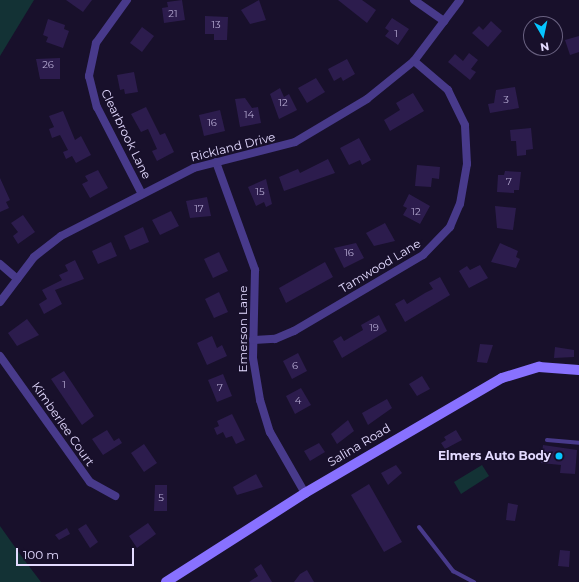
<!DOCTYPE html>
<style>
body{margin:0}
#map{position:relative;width:579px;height:582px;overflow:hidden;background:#18102b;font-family:Montserrat,sans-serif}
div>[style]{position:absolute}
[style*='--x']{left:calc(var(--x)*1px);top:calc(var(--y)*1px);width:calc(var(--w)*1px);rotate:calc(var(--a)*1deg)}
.green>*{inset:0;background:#133235}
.building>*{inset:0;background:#2c1c4d}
.lane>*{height:4px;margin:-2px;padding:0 2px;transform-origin:2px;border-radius:2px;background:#483a8b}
.street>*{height:8px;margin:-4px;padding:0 4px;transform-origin:4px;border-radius:4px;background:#483a8b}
.secondary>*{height:10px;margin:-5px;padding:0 5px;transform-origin:5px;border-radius:5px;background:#8871ff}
.dots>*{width:11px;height:11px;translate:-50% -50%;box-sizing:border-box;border:2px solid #18102b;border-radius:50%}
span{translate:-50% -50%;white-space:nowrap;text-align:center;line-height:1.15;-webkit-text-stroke:3px #18102b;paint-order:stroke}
.number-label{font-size:10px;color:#b5aad2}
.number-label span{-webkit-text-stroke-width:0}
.street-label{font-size:12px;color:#e3daff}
.poi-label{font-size:12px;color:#e3daff;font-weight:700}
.right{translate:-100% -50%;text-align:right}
.north{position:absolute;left:523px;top:16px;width:40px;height:40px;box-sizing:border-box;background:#18102b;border:1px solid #696180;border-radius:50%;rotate:171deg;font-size:11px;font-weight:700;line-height:16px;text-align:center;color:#e3daff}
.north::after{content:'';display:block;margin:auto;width:14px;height:18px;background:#06c5ff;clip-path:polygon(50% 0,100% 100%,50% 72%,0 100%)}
.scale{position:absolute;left:16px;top:548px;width:118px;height:18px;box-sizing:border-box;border:2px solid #e3daff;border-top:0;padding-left:5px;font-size:12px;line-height:14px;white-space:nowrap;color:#e3daff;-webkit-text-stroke:3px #18102b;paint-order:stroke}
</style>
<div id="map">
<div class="green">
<div style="clip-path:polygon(0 0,34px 0,0 56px)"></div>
<div style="clip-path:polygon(482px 465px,489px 476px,461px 494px,454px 482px)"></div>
<div style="clip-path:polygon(0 526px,22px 557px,41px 582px,0 582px)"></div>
</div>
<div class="building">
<div style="clip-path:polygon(66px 0,92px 0,83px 12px)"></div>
<div style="clip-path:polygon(182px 0,185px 20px,164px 23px,162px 8px,168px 7px,167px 2px)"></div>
<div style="clip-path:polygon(259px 0,266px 20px,250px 24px,241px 10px)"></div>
<div style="clip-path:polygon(338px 0,362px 0,376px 10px,367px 23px)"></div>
<div style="clip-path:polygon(205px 16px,228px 17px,227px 40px,214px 40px,214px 34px,205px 34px)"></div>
<div style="clip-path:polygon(392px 18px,409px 29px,398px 45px,385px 36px,389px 31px,385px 28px)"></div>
<div style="clip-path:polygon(48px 19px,65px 25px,64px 29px,69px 31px,63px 48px,46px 42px,48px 37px,43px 35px)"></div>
<div style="clip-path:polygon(491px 21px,502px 31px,488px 47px,472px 33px,479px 26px,483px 30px)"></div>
<div style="clip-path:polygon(142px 27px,154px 36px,142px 52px,130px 43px)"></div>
<div style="clip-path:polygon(579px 36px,579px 52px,570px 55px,565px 40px)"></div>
<div style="clip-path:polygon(469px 53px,478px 60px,471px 69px,476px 72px,470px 80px,448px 62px,455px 54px,463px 61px)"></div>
<div style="clip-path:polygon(60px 58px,60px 79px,40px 79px,36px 59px)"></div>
<div style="clip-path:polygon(347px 59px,355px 74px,343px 81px,341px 77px,334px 81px,328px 69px)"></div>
<div style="clip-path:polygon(134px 72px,138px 92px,125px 94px,124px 89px,120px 90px,117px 75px)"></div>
<div style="clip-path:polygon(316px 78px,325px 92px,307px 103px,298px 88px)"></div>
<div style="clip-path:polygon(515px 87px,519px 108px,490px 113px,488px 104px,494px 103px,496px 90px)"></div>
<div style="clip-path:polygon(280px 88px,284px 97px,289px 94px,297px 110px,279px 119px,270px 94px)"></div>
<div style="clip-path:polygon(413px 93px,424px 111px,390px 131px,384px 120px,400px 110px,396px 103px)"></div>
<div style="clip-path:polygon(245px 98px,252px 108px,258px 107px,261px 123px,240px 127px,235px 99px)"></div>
<div style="clip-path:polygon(146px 107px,160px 135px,165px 133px,174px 152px,157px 161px,152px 151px,157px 149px,148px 129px,141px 132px,131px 114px)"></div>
<div style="clip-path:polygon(220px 110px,225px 131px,204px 136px,199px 115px)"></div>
<div style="clip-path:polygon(63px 111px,75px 140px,81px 136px,91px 155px,76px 163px,72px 156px,66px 159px,63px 152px,68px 150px,60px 135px,52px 138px,49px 129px,54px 127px,49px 116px)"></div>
<div style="clip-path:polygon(531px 128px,533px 149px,526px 150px,526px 155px,517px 156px,516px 141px,511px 141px,510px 130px)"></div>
<div style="clip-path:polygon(359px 138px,371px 160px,362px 165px,360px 160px,349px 165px,340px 148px)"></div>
<div style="clip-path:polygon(328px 159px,335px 173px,284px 191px,279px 177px,298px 169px,300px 173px)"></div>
<div style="clip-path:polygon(417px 165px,440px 167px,439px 179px,432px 178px,431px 187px,415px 186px)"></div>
<div style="clip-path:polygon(98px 170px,108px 188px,90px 198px,82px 184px,88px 181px,85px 176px)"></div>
<div style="clip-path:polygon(505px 171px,521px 172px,519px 190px,514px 190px,514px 193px,497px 192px,498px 175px,504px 175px)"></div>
<div style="clip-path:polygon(0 178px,10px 200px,6px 202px,9px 208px,0 212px)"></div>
<div style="clip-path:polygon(266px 179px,272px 204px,266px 207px,264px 202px,256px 206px,248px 187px)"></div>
<div style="clip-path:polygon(409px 194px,430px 206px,420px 224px,403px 215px,407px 208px,403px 206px)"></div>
<div style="clip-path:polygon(207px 197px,211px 216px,190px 218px,186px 201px)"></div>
<div style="clip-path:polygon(495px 206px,516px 208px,513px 230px,497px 228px)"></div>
<div style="clip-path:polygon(171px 211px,179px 226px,160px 235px,152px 220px)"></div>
<div style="clip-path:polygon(23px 215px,35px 232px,18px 244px,13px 236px,18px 232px,11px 223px)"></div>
<div style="clip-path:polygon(385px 223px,395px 241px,374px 246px,366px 233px)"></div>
<div style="clip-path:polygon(143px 227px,149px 242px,130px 250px,124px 236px)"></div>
<div style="clip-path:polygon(111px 242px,117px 256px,98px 264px,92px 251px)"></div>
<div style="clip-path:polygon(356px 243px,364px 258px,344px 268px,334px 248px)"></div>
<div style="clip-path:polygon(500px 243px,518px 251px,516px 257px,520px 259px,516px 268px,491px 262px)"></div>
<div style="clip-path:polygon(219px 252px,228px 271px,213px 278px,204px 259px)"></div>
<div style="clip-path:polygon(75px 260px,84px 279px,55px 290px,62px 304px,44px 314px,39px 304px,47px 299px,42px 290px,62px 280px,59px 275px,68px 271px,65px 265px)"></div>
<div style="clip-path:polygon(325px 262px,333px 277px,286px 303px,279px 288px)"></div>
<div style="clip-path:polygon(480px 265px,488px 278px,469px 288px,459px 271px,467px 266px,470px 270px)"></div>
<div style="clip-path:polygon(440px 277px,450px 295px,405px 322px,395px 304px,404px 299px,407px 304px,425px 293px,433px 289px,429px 283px)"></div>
<div style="clip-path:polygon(219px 292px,228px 312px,214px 318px,205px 299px)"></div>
<div style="clip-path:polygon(379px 315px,387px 331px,342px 358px,333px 341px,341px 336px,344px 341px,363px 330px,361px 325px)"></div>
<div style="clip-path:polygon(27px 319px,39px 335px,17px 346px,8px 333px)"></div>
<div style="clip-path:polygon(212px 336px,217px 348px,222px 345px,227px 356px,207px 365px,197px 343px)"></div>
<div style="clip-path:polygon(480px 344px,493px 345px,487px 363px,477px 362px)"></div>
<div style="clip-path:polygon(555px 347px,574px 350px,574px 357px,554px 358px)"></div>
<div style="clip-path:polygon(298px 353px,307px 371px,292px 379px,283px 361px)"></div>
<div style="clip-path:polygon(64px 371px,94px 416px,82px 425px,51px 379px)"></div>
<div style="clip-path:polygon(223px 374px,232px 396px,217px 402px,208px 380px)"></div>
<div style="clip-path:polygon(422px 376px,430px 389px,417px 396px,409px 384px)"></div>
<div style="clip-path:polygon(301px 388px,311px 405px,295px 414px,286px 396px)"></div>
<div style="clip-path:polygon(387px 399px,392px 408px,368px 425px,362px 413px)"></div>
<div style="clip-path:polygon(232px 414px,245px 440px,236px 444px,232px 436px,226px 438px,223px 432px,217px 435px,214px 428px,219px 426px,217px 421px)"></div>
<div style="clip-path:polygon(348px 420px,354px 431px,337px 444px,331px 434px)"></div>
<div style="clip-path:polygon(107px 430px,114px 441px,119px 438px,122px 443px,103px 455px,92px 439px)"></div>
<div style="clip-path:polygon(456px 430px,462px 440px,445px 449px,441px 443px,446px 440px,444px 437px)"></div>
<div style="clip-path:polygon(319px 443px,325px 452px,310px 461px,304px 451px)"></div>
<div style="clip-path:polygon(144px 444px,157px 463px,144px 472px,131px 453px)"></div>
<div style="clip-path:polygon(543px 445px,577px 450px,575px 474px,560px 473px,561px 465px,541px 463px)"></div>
<div style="clip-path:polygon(396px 465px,402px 473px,388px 485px,381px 473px)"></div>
<div style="clip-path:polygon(256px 474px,263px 487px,237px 495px,233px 487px)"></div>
<div style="clip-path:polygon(369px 484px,402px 542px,384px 552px,351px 495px)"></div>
<div style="clip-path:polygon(155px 485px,167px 485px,167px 511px,154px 511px)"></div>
<div style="clip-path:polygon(508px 503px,518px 505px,515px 521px,506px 520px)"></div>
<div style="clip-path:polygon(148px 523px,156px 534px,137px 548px,129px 536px)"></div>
<div style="clip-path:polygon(86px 524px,98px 542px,90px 548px,78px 529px)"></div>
<div style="clip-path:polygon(67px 528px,70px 534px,59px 540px,55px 535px)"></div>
<div style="clip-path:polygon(560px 550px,570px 551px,569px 567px,558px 566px)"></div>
<div style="clip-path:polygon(261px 564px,272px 582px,249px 582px,258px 576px,254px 569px)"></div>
<div style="clip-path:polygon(307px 570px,314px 582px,294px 582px,300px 574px)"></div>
</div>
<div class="lane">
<div style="--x:547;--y:440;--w:32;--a:5"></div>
<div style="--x:419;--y:527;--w:56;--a:52.3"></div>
<div style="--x:453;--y:571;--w:24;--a:28"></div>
</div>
<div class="street">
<div style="--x:127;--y:0;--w:53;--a:125.8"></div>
<div style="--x:96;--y:43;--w:34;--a:102"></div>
<div style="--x:89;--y:76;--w:32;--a:76"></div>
<div style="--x:97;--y:107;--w:98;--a:62.7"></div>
<div style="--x:414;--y:0;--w:37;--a:35"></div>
<div style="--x:216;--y:162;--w:115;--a:70.1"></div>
<div style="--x:255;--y:270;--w:88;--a:91.3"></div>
<div style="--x:253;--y:358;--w:43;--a:80.5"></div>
<div style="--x:260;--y:400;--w:34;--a:73"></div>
<div style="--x:270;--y:432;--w:70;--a:60.2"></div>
<div style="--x:0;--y:264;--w:23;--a:41"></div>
<div style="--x:0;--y:302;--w:56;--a:-52.9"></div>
<div style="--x:34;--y:257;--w:34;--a:-38"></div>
<div style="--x:61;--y:236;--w:149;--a:-27.1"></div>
<div style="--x:194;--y:168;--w:104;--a:-14.4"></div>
<div style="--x:295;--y:142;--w:84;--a:-30.8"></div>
<div style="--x:367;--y:99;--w:60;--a:-39"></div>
<div style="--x:414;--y:61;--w:76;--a:-53"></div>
<div style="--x:253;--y:340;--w:22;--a:-3"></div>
<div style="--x:275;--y:339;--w:21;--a:-23"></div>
<div style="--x:294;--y:331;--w:150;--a:-30.5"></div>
<div style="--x:423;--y:255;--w:39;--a:-46"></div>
<div style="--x:450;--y:227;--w:25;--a:-67"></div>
<div style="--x:460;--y:204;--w:41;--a:-80.1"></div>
<div style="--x:467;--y:164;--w:39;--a:-93"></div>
<div style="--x:465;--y:125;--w:39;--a:-116"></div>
<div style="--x:448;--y:90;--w:45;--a:-139.5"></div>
<div style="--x:0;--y:356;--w:155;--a:54.5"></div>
<div style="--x:90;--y:482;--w:29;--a:29"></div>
</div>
<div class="secondary">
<div style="--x:166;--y:582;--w:165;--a:-32.6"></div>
<div style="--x:305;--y:493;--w:228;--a:-30.3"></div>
<div style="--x:502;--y:378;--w:39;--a:-17"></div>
<div style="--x:539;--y:367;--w:40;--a:4.3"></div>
</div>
<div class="dots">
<div style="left:559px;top:456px;background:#06c5ff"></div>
</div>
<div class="number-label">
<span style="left:173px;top:14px">21</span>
<span style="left:216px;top:25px">13</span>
<span style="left:396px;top:34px">1</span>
<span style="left:48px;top:65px">26</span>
<span style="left:506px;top:100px">3</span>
<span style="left:283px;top:103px">12</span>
<span style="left:249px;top:115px">14</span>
<span style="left:212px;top:123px">16</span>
<span style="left:509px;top:182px">7</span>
<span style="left:260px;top:192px">15</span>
<span style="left:199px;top:209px">17</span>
<span style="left:416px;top:212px">12</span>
<span style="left:349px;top:253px">16</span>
<span style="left:374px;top:328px">19</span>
<span style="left:295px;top:366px">6</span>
<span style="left:64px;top:385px">1</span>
<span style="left:220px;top:388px">7</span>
<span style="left:298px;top:401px">4</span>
<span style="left:161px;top:498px">5</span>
</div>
<div class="street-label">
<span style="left:126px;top:134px;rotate:64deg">Clearbrook Lane</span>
<span style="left:233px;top:147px;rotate:-14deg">Rickland Drive</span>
<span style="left:380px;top:266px;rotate:-31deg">Tamwood Lane</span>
<span style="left:243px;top:329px;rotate:-90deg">Emerson Lane</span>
<span style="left:63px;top:424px;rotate:55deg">Kimberlee Court</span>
<span style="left:359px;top:445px;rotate:-31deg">Salina Road</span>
</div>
<div class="poi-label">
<span class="right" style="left:551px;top:456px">Elmers Auto Body</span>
</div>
<div class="north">N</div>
<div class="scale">100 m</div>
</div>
